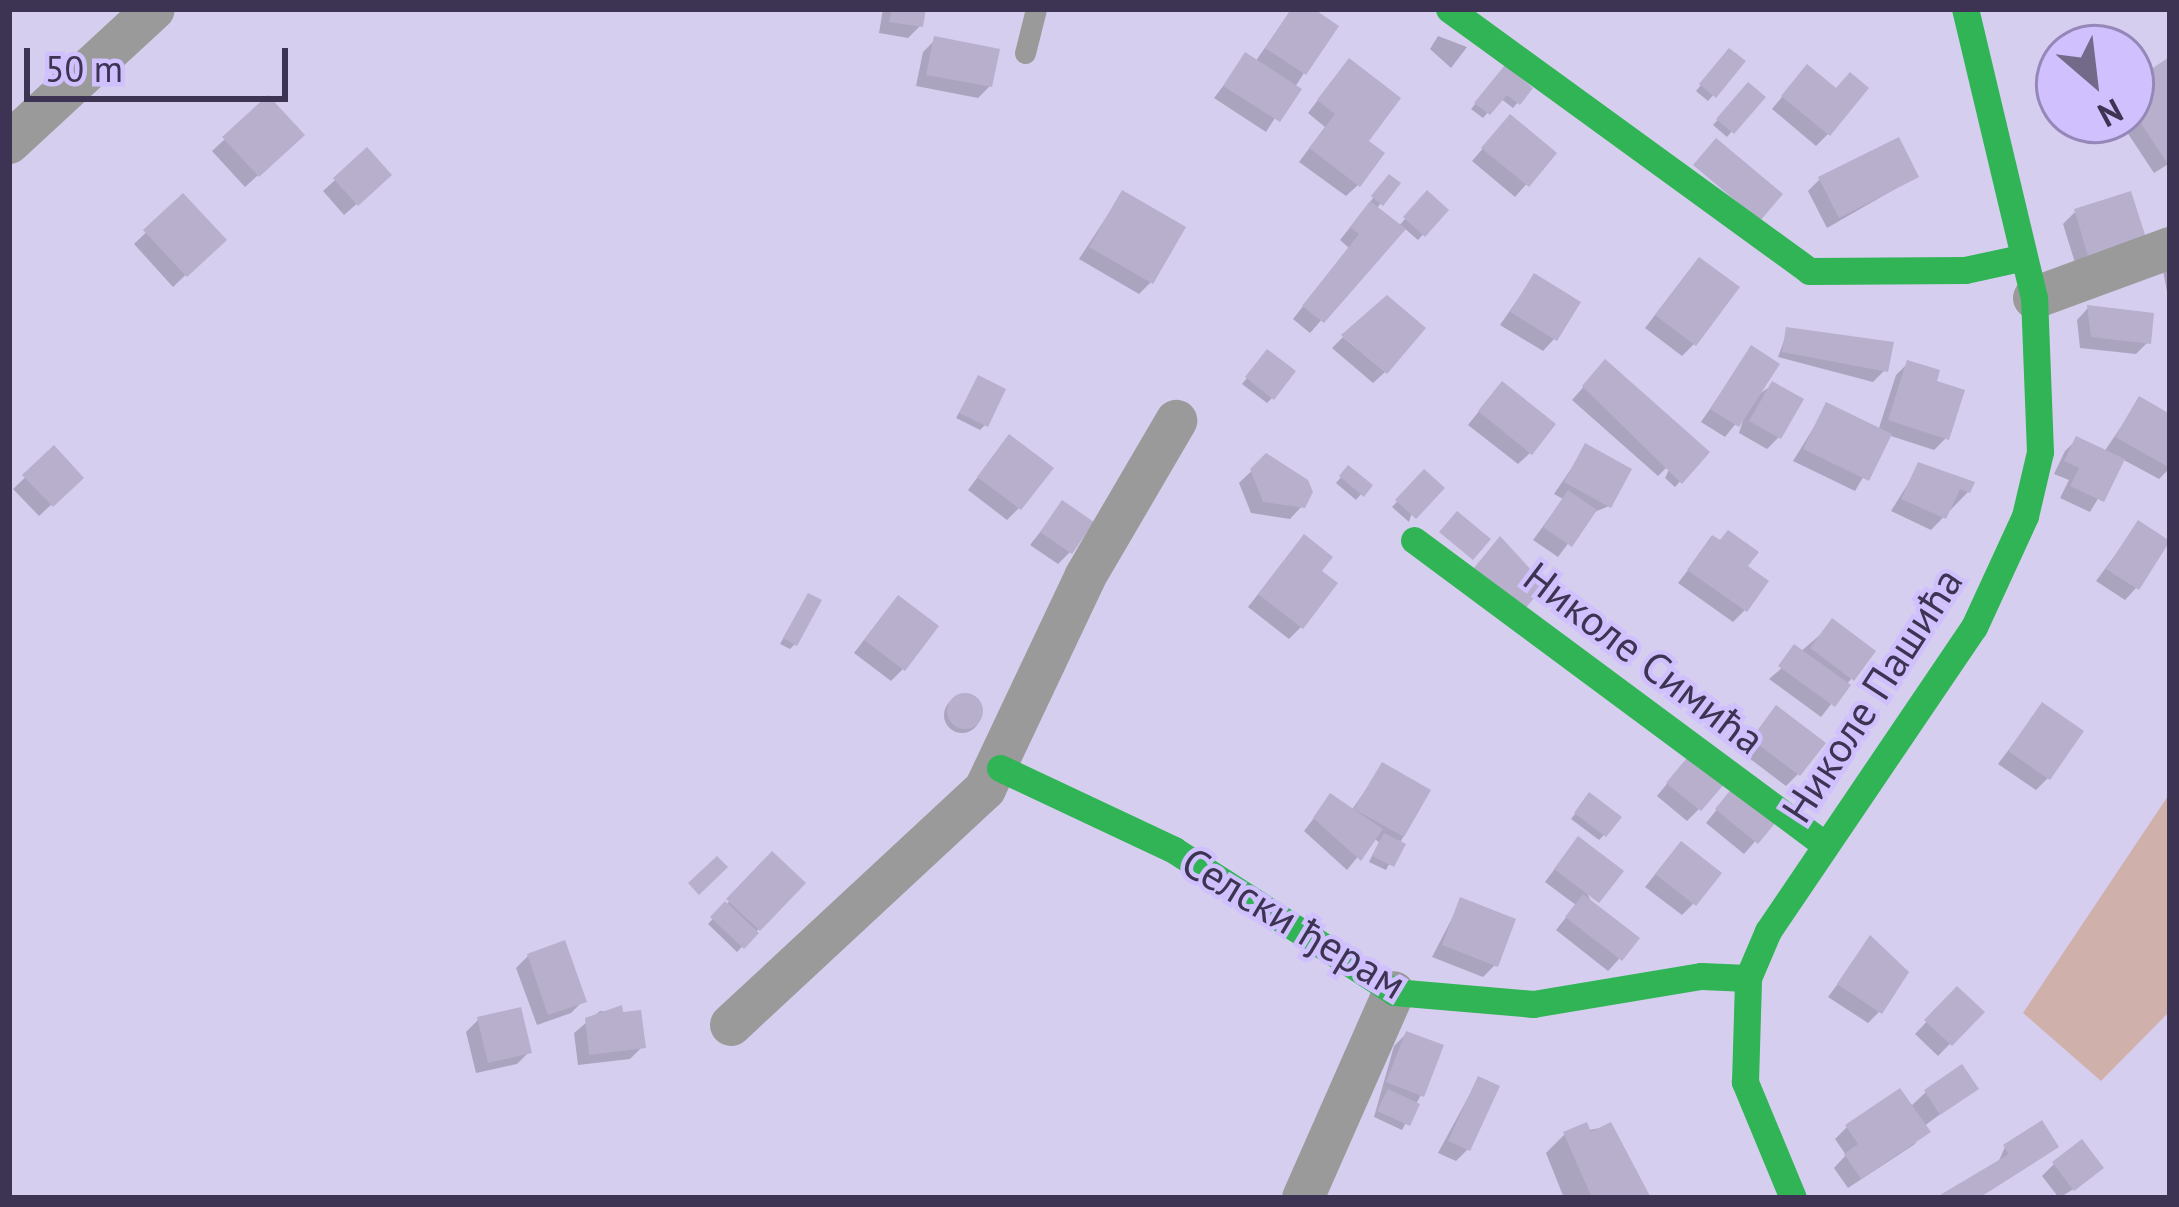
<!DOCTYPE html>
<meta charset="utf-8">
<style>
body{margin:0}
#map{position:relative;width:2179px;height:1207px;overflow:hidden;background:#d6ceef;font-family:"PT Sans",sans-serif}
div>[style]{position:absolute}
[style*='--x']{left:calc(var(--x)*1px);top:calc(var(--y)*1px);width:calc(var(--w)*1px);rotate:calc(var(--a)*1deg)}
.green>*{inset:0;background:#d0b0aa}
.shadow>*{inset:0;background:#0003}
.round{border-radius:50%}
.building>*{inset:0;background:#b7afcc}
.lane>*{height:21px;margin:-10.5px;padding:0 10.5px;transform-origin:10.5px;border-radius:10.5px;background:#9a9a9b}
.street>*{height:42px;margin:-21px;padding:0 21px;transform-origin:21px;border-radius:21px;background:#9a9a9b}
.fast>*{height:27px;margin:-13.5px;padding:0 13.5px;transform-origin:13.5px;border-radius:13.5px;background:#30b455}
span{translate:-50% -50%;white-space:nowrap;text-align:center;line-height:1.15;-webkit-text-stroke:9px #d0c0fd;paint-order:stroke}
.street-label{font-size:42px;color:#3d3453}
.frame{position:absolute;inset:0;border:12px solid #3d3453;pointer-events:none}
.north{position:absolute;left:2035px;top:24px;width:120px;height:120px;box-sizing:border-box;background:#d0c0fd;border:3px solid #9588b9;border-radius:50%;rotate:152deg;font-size:33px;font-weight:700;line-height:48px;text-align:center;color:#3d3453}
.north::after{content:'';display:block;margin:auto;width:42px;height:54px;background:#736a8a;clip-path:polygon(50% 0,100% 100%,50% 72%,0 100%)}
.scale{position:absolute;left:24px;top:48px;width:264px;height:54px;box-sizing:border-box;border:6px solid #3d3453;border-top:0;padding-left:15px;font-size:36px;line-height:42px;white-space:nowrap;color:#3d3453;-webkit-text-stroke:9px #d0c0fd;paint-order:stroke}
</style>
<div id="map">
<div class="green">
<div style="clip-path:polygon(2170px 793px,2170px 1011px,2101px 1081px,2023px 1013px)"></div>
</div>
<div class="shadow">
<div style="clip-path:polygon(883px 9px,923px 9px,920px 26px,908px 38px,879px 33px)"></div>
<div style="clip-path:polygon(1292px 9px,1308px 9px,1304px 73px,1266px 132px,1214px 98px,1246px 56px,1255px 62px)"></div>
<div style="clip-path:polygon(1438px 36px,1467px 47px,1451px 68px,1430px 49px)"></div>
<div style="clip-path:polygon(935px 40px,990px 86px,978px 98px,916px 86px,923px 52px)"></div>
<div style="clip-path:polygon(1724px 57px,1742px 62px,1708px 101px,1696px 91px)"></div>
<div style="clip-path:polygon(2167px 62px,2170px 163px,2154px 173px,2119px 120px,2131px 120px,2131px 86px)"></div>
<div style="clip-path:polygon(1338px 74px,1358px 185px,1346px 196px,1299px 162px,1325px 127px,1308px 113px)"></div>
<div style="clip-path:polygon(1500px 74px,1529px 89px,1513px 108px,1500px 98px,1483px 118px,1471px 109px)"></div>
<div style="clip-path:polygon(1796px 80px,1828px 134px,1816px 146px,1772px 109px)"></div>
<div style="clip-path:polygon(1748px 86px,1761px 97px,1727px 137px,1713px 125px)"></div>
<div style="clip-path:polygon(268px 99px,289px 147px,245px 187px,212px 151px)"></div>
<div style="clip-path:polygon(1499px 130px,1553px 154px,1515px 197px,1472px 161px)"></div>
<div style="clip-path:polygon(1916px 177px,1827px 228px,1808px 191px,1820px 179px)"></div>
<div style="clip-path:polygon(335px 180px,376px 187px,344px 215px,323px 191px)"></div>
<div style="clip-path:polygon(1385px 183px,1397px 184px,1376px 209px,1398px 227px,1427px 194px,1445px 210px,1418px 240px,1403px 227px,1310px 333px,1293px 319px,1349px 248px,1340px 240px)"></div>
<div style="clip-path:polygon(1122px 193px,1151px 282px,1139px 294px,1079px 259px)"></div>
<div style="clip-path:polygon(183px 197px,222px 240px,173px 287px,134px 244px)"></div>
<div style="clip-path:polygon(2075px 212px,2142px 237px,2076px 266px,2063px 224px)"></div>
<div style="clip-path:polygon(2170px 264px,2170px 302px,2169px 302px,2163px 271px)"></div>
<div style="clip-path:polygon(1688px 272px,1694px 344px,1682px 356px,1645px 328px)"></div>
<div style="clip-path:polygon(1534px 276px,1554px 339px,1543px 351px,1500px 325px)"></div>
<div style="clip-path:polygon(2088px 308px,2148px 342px,2136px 354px,2080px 348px,2077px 320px)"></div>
<div style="clip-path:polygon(1788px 330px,1890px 344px,1885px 370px,1873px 382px,1778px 357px)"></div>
<div style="clip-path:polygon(1343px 337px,1385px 372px,1373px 383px,1332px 348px)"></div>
<div style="clip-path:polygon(1751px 349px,1754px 398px,1772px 385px,1779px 437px,1767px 449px,1739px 433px,1746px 411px,1725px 437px,1701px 422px)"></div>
<div style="clip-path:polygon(1263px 358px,1272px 398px,1267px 403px,1242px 384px)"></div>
<div style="clip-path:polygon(1908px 363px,1933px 383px,1946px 438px,1934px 450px,1888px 435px,1855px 491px,1793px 461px,1827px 406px,1878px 431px,1896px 375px)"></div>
<div style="clip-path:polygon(1594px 375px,1706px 452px,1675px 487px,1665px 478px,1673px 461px,1658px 476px,1572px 400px)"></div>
<div style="clip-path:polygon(978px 379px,985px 425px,980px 430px,956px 418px)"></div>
<div style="clip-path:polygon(1491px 396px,1530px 453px,1518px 464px,1468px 425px)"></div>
<div style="clip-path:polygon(2139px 400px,2170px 418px,2170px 468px,2159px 479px,2122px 459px,2090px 512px,2060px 498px,2069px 480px,2054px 474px,2065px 451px,2077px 439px,2104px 452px)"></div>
<div style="clip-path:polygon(1586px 447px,1609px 506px,1590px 514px,1558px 557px,1533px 540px,1563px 499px,1554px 494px)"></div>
<div style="clip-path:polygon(54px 450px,80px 478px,39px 516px,13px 489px)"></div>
<div style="clip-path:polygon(998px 450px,1019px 508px,1007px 520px,968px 490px)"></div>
<div style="clip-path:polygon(1266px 457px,1302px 506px,1290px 519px,1251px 513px,1239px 483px)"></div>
<div style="clip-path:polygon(1919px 466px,1968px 492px,1931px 530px,1891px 511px)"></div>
<div style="clip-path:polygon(1348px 469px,1369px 485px,1356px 500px,1336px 483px)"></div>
<div style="clip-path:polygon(1424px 473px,1409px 522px,1392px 507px)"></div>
<div style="clip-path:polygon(1062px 504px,1070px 552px,1058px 564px,1030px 545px)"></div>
<div style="clip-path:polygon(2138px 524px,2136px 588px,2125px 600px,2096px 581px)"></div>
<div style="clip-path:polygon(1713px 538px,1744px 567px,1745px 610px,1733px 622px,1678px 583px)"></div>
<div style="clip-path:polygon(1293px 550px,1318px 572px,1301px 627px,1289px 639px,1248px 607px)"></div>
<div style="clip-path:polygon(808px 596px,795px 644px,790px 649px,780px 644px)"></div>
<div style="clip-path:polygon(886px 611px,903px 669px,891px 681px,854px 653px)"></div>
<div style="clip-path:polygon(1821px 634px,1851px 679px,1821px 717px,1769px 679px)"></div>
<div class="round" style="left:944px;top:697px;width:36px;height:36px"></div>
<div style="clip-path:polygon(2042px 706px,2048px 778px,2036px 790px,1998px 764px)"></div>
<div style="clip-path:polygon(1765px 721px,1798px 774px,1786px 786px,1741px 752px)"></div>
<div style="clip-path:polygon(1383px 765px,1427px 791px,1386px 870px,1369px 862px,1379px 842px,1373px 838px,1347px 870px,1304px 831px,1330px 797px,1351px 811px)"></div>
<div style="clip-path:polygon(1679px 769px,1699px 809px,1687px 821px,1657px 796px)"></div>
<div style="clip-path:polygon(1585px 801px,1604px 835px,1599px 840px,1571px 819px)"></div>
<div style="clip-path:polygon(1722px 803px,1772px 822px,1744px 854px,1706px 823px)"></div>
<div style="clip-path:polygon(1567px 852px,1619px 959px,1608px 971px,1556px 930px,1576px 905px,1545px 882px)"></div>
<div style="clip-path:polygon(772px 856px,802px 883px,737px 952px,708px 924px)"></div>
<div style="clip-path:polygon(1670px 856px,1693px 904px,1682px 915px,1645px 887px)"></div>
<div style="clip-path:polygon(1461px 901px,1495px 965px,1483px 977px,1432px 957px)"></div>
<div style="clip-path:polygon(1870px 940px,1879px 1012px,1868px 1023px,1828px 997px)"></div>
<div style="clip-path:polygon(528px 956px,583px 1001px,571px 1013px,537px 1025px,516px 968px)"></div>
<div style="clip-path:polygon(1957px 990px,1981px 1012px,1938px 1056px,1915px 1034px)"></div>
<div style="clip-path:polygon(600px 1011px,638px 1013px,642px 1047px,630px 1059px,578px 1065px,574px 1033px)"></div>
<div style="clip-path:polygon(478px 1020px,529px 1052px,517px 1064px,476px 1073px,466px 1032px)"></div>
<div style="clip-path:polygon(1406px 1034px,1421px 1095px,1402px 1130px,1374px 1117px,1394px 1046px)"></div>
<div style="clip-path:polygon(1478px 1079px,1468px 1149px,1456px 1161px,1438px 1153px)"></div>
<div style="clip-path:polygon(1975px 1088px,1923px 1127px,1915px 1144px,1848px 1188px,1834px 1168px,1846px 1155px,1835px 1139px,1847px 1127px,1910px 1107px,1926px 1092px)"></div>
<div style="clip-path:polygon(1610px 1126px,1646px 1198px,1564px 1198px,1546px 1153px,1564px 1135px)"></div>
<div style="clip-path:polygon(2055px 1146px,1977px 1198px,1942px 1198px,1997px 1165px,2005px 1147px)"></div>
<div style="clip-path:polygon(2054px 1164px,2088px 1180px,2059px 1198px,2042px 1176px)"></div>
</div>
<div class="building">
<div style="clip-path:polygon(892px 9px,926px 9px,923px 27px,889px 22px)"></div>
<div style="clip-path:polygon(1291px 9px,1314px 9px,1339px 26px,1306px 75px,1265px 48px)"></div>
<div style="clip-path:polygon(934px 36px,1000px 49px,992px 87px,926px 75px)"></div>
<div style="clip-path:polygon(1729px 48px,1746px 61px,1716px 98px,1699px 84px)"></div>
<div style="clip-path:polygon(1245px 52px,1302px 89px,1280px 122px,1223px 86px)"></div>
<div style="clip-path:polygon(1349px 58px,1401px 98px,1369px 141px,1385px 153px,1360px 187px,1309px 148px,1335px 114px,1317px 100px)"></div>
<div style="clip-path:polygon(2168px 58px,2170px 161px,2167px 163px,2131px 108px,2131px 82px)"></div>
<div style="clip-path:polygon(1807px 64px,1836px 88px,1850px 72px,1869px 88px,1830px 136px,1781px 96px)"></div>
<div style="clip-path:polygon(1505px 65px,1533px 88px,1520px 105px,1507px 95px,1490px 115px,1474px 103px)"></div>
<div style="clip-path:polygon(1748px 82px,1766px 97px,1734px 134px,1716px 119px)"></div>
<div style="clip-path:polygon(268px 95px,305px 135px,259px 177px,222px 137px)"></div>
<div style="clip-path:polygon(1510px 114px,1557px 153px,1529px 187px,1481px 148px)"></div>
<div style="clip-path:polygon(1899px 137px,1919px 177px,1839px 218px,1818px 177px)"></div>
<div style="clip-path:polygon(1716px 138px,1783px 194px,1760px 221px,1693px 165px)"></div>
<div style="clip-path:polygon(367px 147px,392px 175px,358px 206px,333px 178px)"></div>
<div style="clip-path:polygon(1389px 174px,1401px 183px,1383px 206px,1371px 196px)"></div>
<div style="clip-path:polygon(1122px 190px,1186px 227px,1153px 284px,1089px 247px)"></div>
<div style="clip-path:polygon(1427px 190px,1449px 210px,1425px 237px,1403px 217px)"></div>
<div style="clip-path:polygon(2131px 191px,2146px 238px,2088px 256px,2074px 209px)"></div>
<div style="clip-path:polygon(183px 193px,227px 240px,187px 277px,143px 230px)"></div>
<div style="clip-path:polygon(1370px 201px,1406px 229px,1324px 323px,1302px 306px,1359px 234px,1350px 227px)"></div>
<div style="clip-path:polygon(1699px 257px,1740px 287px,1696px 346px,1655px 315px)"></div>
<div style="clip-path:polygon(1534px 273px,1581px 302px,1557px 341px,1510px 312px)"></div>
<div style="clip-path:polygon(1387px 295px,1426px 328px,1387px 374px,1341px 335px)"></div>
<div style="clip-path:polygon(2087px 305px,2154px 313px,2151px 344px,2091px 337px)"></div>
<div style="clip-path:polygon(1786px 327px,1894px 342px,1888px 372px,1782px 352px)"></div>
<div style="clip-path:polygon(1751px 345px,1780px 364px,1739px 427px,1710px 409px)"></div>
<div style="clip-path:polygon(1267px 349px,1296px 371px,1274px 400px,1245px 377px)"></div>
<div style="clip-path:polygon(1605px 359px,1710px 452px,1682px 484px,1582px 386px)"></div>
<div style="clip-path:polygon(1907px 360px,1940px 370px,1937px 381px,1965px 390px,1949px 440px,1888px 420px)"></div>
<div style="clip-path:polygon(978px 375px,1006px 389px,988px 427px,959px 413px)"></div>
<div style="clip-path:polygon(1502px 381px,1556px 424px,1532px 455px,1478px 411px)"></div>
<div style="clip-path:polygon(1772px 381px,1804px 399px,1781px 439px,1749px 421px)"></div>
<div style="clip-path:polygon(2139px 396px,2170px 414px,2170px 468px,2115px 437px)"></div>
<div style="clip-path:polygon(1826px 402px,1892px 434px,1869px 481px,1803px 449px)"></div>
<div style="clip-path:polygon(1009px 434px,1054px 468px,1021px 510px,977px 477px)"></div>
<div style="clip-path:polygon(2076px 436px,2125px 459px,2104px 502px,2070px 486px,2079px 468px,2064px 461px)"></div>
<div style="clip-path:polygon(1585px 443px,1632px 469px,1611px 508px,1564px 482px)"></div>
<div style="clip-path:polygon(54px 445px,84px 478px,53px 507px,22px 475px)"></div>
<div style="clip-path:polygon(1266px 453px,1308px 480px,1313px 492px,1305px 508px,1263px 502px,1250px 469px)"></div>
<div style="clip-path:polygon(1918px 462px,1975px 482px,1970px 493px,1960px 489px,1946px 519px,1901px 499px)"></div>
<div style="clip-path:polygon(1348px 465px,1373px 485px,1364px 497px,1339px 476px)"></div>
<div style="clip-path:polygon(1424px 469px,1445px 488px,1416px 519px,1395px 500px)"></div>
<div style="clip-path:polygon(1568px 490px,1597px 510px,1572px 547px,1543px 527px)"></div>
<div style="clip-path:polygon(1062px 500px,1094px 522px,1072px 554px,1040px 532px)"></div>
<div style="clip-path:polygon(1457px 511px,1491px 539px,1473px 560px,1439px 532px)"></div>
<div style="clip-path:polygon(2138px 520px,2170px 541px,2139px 590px,2106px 569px)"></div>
<div style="clip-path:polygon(1728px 530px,1759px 552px,1748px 566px,1769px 581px,1747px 612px,1687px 570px,1712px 535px,1720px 540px)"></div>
<div style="clip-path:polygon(1304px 534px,1333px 557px,1322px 571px,1338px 583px,1303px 629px,1258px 594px)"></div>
<div style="clip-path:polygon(1500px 536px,1545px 585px,1524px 610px,1474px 568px)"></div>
<div style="clip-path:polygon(808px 593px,822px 600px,797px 646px,783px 638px)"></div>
<div style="clip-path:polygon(898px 595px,939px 626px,905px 671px,864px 640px)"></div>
<div style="clip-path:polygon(1832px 618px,1876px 651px,1854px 681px,1810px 648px)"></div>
<div style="clip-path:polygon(1794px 644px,1851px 685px,1835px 707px,1778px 666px)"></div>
<div class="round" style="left:947px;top:693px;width:36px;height:36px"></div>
<div style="clip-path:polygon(2042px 702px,2084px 731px,2050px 780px,2008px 751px)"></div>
<div style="clip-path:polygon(1776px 705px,1826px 743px,1800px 776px,1751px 739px)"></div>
<div style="clip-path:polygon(1691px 753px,1726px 782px,1701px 811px,1666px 783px)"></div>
<div style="clip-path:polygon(1382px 762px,1431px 790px,1404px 837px,1354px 809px)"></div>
<div style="clip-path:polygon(1733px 787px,1776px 822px,1758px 844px,1715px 809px)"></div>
<div style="clip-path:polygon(1589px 792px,1622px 817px,1606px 837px,1574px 813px)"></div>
<div style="clip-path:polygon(1330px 793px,1383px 829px,1361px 861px,1313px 818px)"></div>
<div style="clip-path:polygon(1384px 833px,1406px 844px,1394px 867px,1372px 856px)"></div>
<div style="clip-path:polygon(1578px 836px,1624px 871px,1599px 903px,1554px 869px)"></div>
<div style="clip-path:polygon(1681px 841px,1722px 873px,1696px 906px,1655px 874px)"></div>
<div style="clip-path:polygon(772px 851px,806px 883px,760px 931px,726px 899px)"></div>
<div style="clip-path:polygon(717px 856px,728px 867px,699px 895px,688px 883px)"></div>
<div style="clip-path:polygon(1583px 894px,1640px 938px,1622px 961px,1565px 917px)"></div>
<div style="clip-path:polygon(1460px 897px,1516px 919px,1498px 967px,1442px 945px)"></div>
<div style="clip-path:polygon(725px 901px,759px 933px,744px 949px,710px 917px)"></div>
<div style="clip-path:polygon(1870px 935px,1909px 972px,1882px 1014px,1837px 984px)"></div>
<div style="clip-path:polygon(565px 940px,587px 1002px,548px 1015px,527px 954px)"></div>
<div style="clip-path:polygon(1957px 986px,1985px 1012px,1952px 1046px,1924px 1020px)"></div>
<div style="clip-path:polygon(622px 1005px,623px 1012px,641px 1010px,646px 1048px,589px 1055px,585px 1018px)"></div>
<div style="clip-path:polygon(521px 1007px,532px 1053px,488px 1063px,477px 1017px)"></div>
<div style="clip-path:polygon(1406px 1031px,1444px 1045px,1424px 1097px,1386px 1082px)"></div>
<div style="clip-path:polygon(1962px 1064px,1979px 1089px,1940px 1115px,1924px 1090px)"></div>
<div style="clip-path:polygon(1478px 1076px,1500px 1086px,1470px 1151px,1448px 1141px)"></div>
<div style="clip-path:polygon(1900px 1088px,1931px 1132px,1861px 1179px,1844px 1154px,1858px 1144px,1845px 1125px)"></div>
<div style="clip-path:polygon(1388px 1089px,1420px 1104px,1410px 1126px,1377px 1111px)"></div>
<div style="clip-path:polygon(2042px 1120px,2059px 1147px,1979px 1198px,1935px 1198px,2009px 1154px,2003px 1145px)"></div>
<div style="clip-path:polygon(1587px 1122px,1591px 1132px,1611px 1122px,1651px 1198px,1592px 1198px,1563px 1132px)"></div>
<div style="clip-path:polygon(2082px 1139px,2104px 1168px,2074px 1191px,2052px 1162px)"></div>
</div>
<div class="lane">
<div style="--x:1025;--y:53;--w:45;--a:-76"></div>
</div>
<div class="street">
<div style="--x:9;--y:143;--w:197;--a:-42.7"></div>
<div style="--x:2034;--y:298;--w:145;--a:-20.2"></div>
<div style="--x:731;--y:1025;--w:347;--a:-42.9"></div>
<div style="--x:985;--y:789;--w:234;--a:-64.7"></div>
<div style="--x:1085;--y:577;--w:181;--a:-59.7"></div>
<div style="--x:1303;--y:1198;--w:225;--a:-66.2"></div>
</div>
<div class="fast">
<div style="--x:1449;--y:9;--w:445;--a:36"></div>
<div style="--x:1809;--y:271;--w:156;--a:-0.4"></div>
<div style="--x:1965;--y:270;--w:56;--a:-12.3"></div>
<div style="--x:1414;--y:540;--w:510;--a:36.56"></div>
<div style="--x:1000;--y:768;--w:192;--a:25.2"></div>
<div style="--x:1174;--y:850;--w:262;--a:32.8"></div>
<div style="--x:1394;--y:992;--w:140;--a:4.9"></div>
<div style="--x:1533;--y:1004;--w:170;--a:-9.5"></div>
<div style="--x:1701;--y:976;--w:47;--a:2.4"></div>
<div style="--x:1793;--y:1198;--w:126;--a:-112.5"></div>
<div style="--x:1745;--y:1082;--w:104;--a:-88.3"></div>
<div style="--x:1748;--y:978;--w:51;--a:-66.9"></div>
<div style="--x:1768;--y:931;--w:367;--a:-55.9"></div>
<div style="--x:1974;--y:627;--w:122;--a:-65.3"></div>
<div style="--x:2025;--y:516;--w:66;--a:-76.8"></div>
<div style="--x:2040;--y:452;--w:154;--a:-92.2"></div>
<div style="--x:2034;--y:298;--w:297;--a:-103.4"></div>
</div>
<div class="street-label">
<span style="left:1644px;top:658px;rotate:37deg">Николе Симића</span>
<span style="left:1872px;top:695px;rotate:-57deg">Николе Пашића</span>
<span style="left:1294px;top:923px;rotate:31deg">Селски ђерам</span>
</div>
<div class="frame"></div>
<div class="north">N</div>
<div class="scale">50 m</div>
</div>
